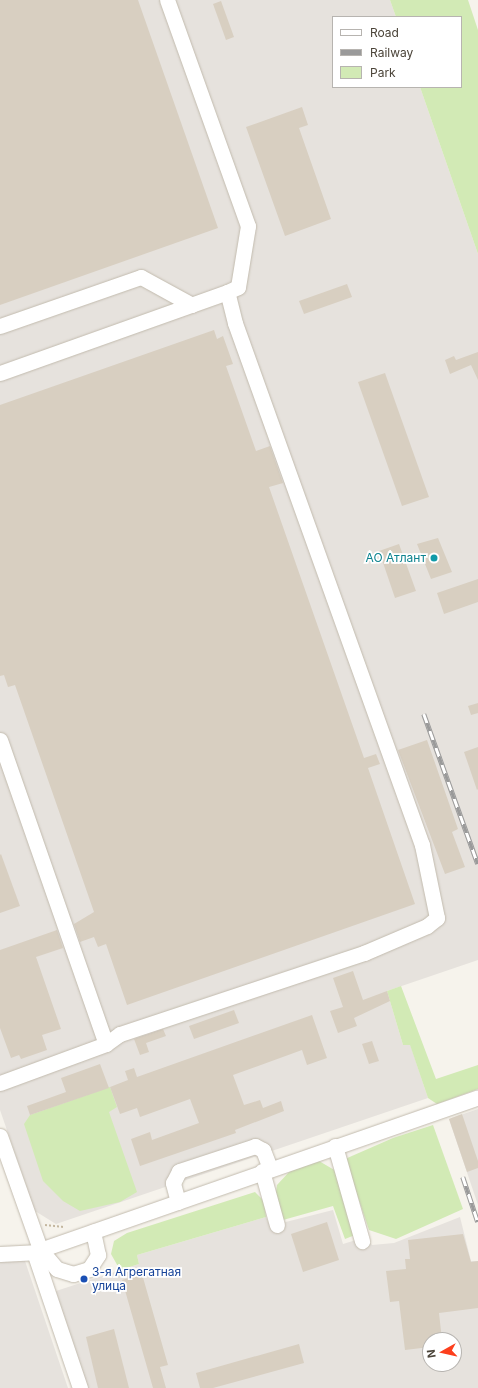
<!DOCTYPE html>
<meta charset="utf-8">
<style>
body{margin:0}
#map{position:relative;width:478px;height:1388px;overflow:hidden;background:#f6f3ec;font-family:Inter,sans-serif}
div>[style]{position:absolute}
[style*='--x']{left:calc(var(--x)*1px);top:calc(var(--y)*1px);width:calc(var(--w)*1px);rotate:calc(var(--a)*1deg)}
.industrial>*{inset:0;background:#e6e2dd}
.green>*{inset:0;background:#d2eab5}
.building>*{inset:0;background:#d8cfc1}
.path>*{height:2px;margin-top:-1px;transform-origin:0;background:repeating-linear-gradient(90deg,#c4b79f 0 2px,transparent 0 4px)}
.roads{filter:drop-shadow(0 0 1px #c2bbae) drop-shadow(0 0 1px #c2bbae)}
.minor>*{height:15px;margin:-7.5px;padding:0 7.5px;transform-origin:7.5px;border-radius:7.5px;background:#fff}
.rail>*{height:4.5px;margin-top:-2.25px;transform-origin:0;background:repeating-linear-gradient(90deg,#fff 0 9px,#9a9a9a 0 18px);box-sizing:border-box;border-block:1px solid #9a9a9a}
.dots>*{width:11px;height:11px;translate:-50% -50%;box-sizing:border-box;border:2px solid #fff;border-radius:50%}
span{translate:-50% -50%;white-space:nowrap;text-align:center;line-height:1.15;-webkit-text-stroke:3.5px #fff;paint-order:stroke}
.culture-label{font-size:12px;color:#0d838f}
.right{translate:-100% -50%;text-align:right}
.transit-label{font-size:12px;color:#164399}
.left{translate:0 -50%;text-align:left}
.legend{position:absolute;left:332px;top:16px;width:130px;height:72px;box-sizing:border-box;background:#fff;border:1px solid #b7b4b0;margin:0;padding:5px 7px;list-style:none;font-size:12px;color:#4b4439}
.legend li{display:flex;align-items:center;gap:8px;height:20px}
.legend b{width:20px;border:1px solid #b7b4b0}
.north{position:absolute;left:422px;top:1332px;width:40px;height:40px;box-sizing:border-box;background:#fff;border:1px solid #b7b4b0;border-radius:50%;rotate:262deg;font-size:11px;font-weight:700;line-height:16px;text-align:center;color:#4b4439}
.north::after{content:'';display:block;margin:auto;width:14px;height:18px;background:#fc3f1d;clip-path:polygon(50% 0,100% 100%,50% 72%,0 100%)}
</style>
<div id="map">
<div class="industrial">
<div style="clip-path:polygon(0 0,390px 0,396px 17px,333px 17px,333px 87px,420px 87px,478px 254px,478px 960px,387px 991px,403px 1045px,410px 1044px,428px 1098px,56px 1224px,35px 1211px,0 1110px)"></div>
<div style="clip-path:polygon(478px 1109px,478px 1205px,449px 1119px)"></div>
<div style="clip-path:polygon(evenodd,333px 1210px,343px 1244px,366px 1237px,372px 1245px,394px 1243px,460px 1217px,471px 1261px,478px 1261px,478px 1388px,87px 1388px,56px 1291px,139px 1264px,137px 1255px,266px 1217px,270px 1226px,333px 1210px,430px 1340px,454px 1340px,454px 1364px,430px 1364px,430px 1340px)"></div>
<div style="clip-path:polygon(0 1261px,25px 1261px,68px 1388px,0 1388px)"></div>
</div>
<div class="green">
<div style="clip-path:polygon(390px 0,468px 0,478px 30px,478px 254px,420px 87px,461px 87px,461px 17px,396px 17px)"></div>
<div style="clip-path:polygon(401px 986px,436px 1079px,478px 1065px,478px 1089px,437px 1104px,428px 1098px,410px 1045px,403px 1045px,387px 991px)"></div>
<div style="clip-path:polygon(110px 1087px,117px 1107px,109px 1112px,137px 1192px,120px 1202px,80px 1211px,63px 1201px,43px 1181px,24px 1124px,30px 1115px)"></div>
<div style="clip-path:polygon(433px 1125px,463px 1209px,396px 1239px,369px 1230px,345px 1159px,393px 1138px)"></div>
<div style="clip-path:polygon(319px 1161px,336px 1171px,355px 1235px,345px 1239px,333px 1206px,283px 1220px,275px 1199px,277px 1185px,290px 1171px)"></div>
<div style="clip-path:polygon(255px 1192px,264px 1201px,266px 1217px,137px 1255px,139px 1264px,120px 1270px,111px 1254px,114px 1241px,127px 1233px)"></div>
</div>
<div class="building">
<div style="clip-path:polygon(0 0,138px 0,218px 228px,0 305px)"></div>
<div style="clip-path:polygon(221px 1px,234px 37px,226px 40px,213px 4px)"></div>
<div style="clip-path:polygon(302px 107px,308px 125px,299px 128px,331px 219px,285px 236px,246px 127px)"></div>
<div style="clip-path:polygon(347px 284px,352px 297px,304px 314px,299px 301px)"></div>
<div style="clip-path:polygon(214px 330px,217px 339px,223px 336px,233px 364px,226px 366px,256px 451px,270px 446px,283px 483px,269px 487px,364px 758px,376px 754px,380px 764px,368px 768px,415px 904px,127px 1005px,106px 944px,98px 947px,94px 937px,80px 942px,74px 924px,94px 912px,15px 685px,8px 687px,4px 675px,0 676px,0 405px)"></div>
<div style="clip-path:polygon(478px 352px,478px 380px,471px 365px,450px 374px,445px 360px,454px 356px,456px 360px)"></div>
<div style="clip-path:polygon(385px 373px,429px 497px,402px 506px,358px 382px)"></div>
<div style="clip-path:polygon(438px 538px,452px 572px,431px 579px,417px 544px)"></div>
<div style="clip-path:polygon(399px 544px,416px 591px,395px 598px,379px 551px)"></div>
<div style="clip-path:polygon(478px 579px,478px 602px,444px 614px,437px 593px)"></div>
<div style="clip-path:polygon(478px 703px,478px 713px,471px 715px,468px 706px)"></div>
<div style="clip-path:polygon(427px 740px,458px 829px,452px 832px,465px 867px,445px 874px,398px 750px)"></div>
<div style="clip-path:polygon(478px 747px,478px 789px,477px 790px,464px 752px)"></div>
<div style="clip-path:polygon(1px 854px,20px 906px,0 913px,0 855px)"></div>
<div style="clip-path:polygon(57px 930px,63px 948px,36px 957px,61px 1029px,42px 1035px,47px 1050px,21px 1059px,19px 1055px,11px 1058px,0 1028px,0 950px)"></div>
<div style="clip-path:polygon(353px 971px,363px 1000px,387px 991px,390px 1001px,354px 1018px,357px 1026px,338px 1033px,330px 1011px,343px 1007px,333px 978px)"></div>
<div style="clip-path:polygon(234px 1010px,239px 1023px,194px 1039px,189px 1026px)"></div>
<div style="clip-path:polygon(312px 1015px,327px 1058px,307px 1065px,302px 1050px,233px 1075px,244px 1105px,260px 1100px,263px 1108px,281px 1101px,284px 1111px,235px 1130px,236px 1133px,140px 1166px,131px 1139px,150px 1132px,152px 1140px,199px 1123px,190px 1099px,140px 1117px,137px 1108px,120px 1114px,110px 1087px,128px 1080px,125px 1071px,134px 1068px,137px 1077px)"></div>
<div style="clip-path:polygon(163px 1029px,166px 1036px,146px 1043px,149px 1052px,140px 1055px,134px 1039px)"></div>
<div style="clip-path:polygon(372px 1041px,379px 1061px,369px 1064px,362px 1044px)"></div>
<div style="clip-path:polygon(100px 1064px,109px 1088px,30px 1115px,27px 1106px,66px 1092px,61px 1078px)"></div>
<div style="clip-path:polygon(462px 1114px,478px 1161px,478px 1168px,467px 1172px,449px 1119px)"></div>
<div style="clip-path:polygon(327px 1222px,339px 1260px,303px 1272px,291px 1234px)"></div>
<div style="clip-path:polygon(463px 1234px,471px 1262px,478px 1261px,478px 1308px,439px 1313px,442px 1340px,430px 1340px,430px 1347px,405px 1350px,399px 1301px,390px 1302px,386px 1271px,406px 1269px,405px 1259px,410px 1259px,408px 1240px)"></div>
<div style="clip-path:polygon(142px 1274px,168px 1365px,160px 1367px,166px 1388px,153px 1388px,122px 1280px)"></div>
<div style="clip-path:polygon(114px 1329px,129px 1388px,98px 1388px,86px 1337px)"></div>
<div style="clip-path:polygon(299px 1344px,304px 1363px,213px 1388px,200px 1388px,196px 1373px)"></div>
</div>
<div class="path">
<div style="--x:45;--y:1225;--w:19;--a:6"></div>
</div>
<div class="roads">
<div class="minor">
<div style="--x:0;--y:326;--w:149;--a:-19.2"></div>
<div style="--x:141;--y:277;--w:58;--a:28.8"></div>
<div style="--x:0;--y:373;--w:241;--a:-19.6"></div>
<div style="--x:0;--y:740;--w:322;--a:70.8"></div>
<div style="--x:0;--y:1083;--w:113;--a:-20.2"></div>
<div style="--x:106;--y:1044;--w:17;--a:-36"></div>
<div style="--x:120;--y:1034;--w:257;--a:-18.4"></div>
<div style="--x:364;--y:953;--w:69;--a:-23.2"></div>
<div style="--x:427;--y:926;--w:13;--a:-39"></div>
<div style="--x:437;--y:918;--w:75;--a:-101.6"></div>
<div style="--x:422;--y:845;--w:554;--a:-109.71"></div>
<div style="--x:235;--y:323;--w:32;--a:-104"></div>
<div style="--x:227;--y:292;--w:12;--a:-24"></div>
<div style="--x:238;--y:287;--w:62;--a:-80.7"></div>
<div style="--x:248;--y:226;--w:240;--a:-109.7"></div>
<div style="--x:0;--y:1136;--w:120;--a:70.5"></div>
<div style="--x:40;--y:1249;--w:26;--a:50"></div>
<div style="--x:57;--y:1269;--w:17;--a:17"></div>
<div style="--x:73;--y:1274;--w:17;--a:-17"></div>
<div style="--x:89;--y:1269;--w:17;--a:-57"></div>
<div style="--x:98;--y:1255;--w:24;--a:-102"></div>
<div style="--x:335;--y:1146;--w:99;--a:74.1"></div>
<div style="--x:262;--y:1171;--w:56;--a:74.5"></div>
<div style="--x:178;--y:1202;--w:20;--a:-105"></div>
<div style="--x:173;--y:1183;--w:13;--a:-63"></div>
<div style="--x:179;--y:1171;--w:80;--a:-18.2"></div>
<div style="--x:255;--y:1146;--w:9;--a:27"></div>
<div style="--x:263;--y:1150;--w:19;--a:69"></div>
<div style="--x:34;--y:1252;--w:144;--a:71.3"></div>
<div style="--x:0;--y:1254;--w:34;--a:-3"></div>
<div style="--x:34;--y:1252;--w:470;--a:-19.2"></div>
</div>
</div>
<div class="rail">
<div style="--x:424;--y:714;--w:159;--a:70.2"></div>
<div style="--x:463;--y:1177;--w:47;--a:71.6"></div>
</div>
<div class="dots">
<div style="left:434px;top:558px;background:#0f9aa8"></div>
<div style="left:84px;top:1279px;background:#1a4fb4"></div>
</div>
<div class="culture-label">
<span class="right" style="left:426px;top:558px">АО Атлант</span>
</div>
<div class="transit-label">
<span class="left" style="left:92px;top:1279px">3-я Агрегатная<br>улица</span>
</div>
<ul class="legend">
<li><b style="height:5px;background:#fff"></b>Road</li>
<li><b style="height:5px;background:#9a9a9a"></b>Railway</li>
<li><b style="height:11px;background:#d2eab5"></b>Park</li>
</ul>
<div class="north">N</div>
</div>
